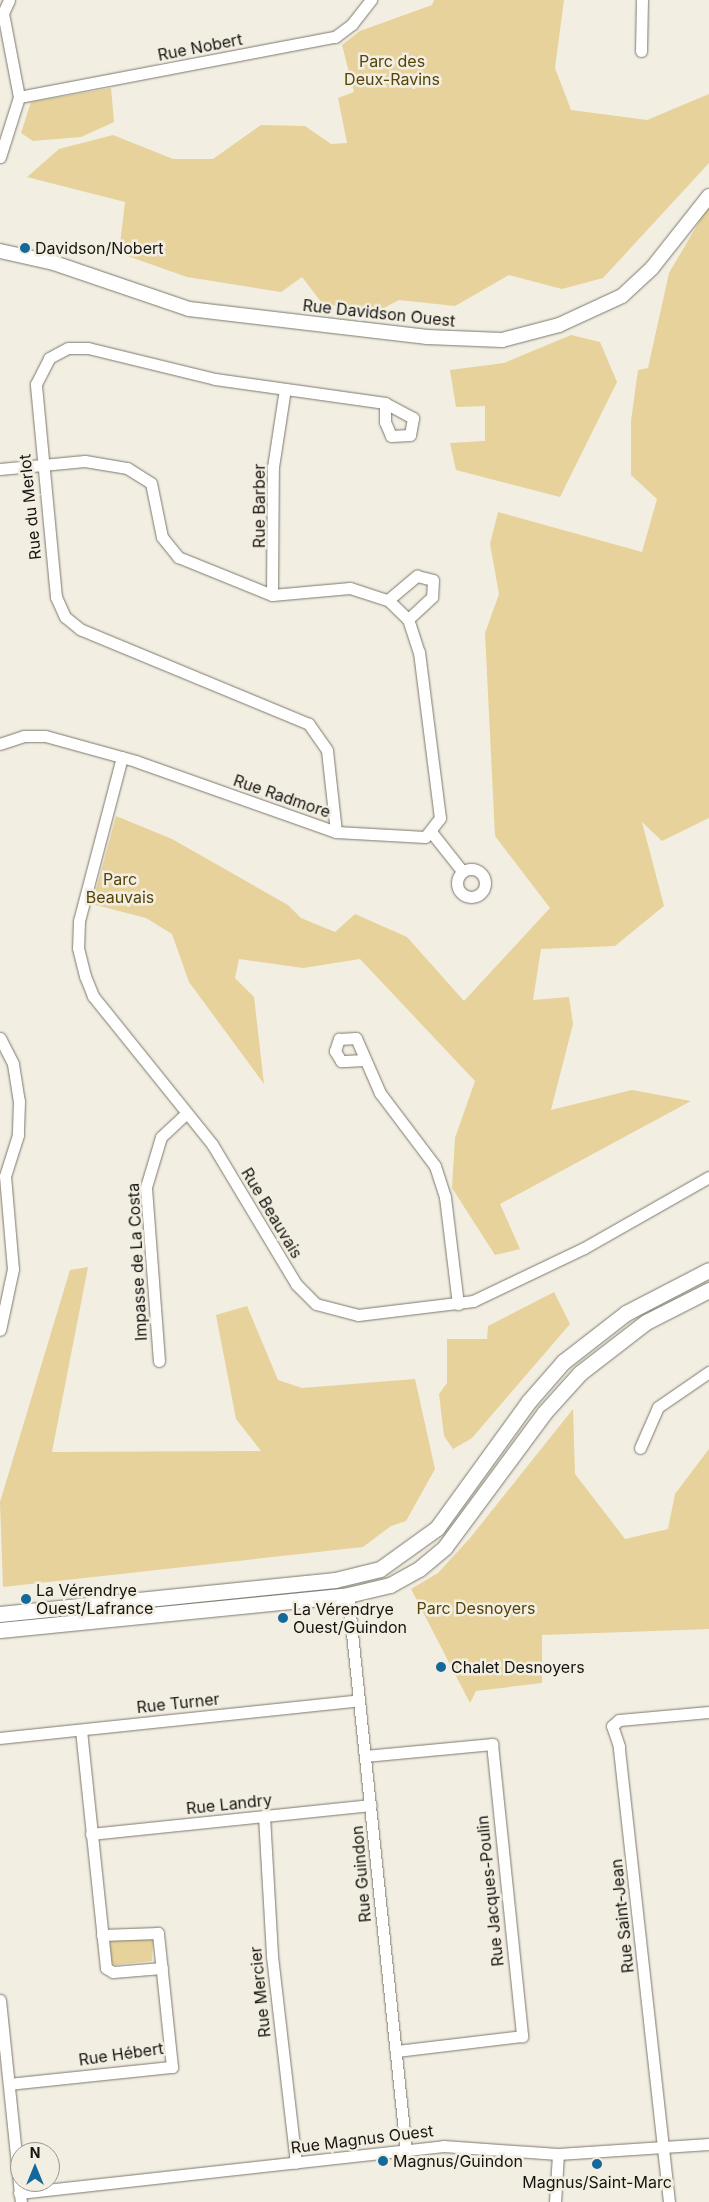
<!DOCTYPE html>
<meta charset="utf-8">
<style>
body{margin:0}
#map{position:relative;width:709px;height:2202px;overflow:hidden;background:#f2eee2;font-family:Inter,sans-serif}
div>[style]{position:absolute}
[style*='--x']{left:calc(var(--x)*1px);top:calc(var(--y)*1px);width:calc(var(--w)*1px);rotate:calc(var(--a)*1deg)}
.green>*{inset:0;background:#e6d29a}
.roads{filter:drop-shadow(0 0 1px #7c786d) drop-shadow(0 0 1px #7c786d)}
.minor>*{height:11px;margin:-5.5px;padding:0 5.5px;transform-origin:5.5px;border-radius:5.5px;background:#fff}
.minor>.ring{margin:-5.5px;padding:0;box-sizing:content-box;background:none;border:11px solid #fff;border-radius:50%}
.tertiary>*{height:14px;margin:-7px;padding:0 7px;transform-origin:7px;border-radius:7px;background:#fff}
.secondary>*{height:15px;margin:-7.5px;padding:0 7.5px;transform-origin:7.5px;border-radius:7.5px;background:#fff}
.dots>*{width:14px;height:14px;translate:-50% -50%;box-sizing:border-box;border:2px solid #f2eee2;border-radius:50%}
span{translate:-50% -50%;white-space:nowrap;text-align:center;line-height:1.15;-webkit-text-stroke:5px #f2eee2;paint-order:stroke}
.street-label{font-size:16px;color:#171511}
.park-label{font-size:16px;color:#564407}
.poi-label{font-size:16px;color:#171511}
.left{translate:0 -50%;text-align:left}
.north{position:absolute;left:10px;top:2142px;width:50px;height:50px;box-sizing:border-box;background:#f2eee2;border:1px solid #9a978e;border-radius:50%;rotate:0deg;font-size:14px;font-weight:700;line-height:20px;text-align:center;color:#171511}
.north::after{content:'';display:block;margin:auto;width:18px;height:22px;background:#14699a;clip-path:polygon(50% 0,100% 100%,50% 72%,0 100%)}
</style>
<div id="map">
<div class="green">
<div style="clip-path:polygon(434px 0,564px 0,555px 68px,571px 110px,647px 120px,709px 94px,709px 163px,603px 278px,562px 289px,509px 275px,455px 306px,399px 300px,374px 313px,322px 303px,302px 277px,281px 292px,187px 277px,119px 253px,125px 202px,27px 177px,59px 149px,113px 135px,173px 159px,213px 159px,261px 125px,305px 126px,331px 144px,347px 143px,338px 98px,354px 92px,342px 45px,360px 31px,432px 5px)"></div>
<div style="clip-path:polygon(111px 88px,114px 122px,81px 137px,33px 141px,21px 133px,31px 102px)"></div>
<div style="clip-path:polygon(709px 205px,709px 818px,662px 841px,642px 822px,664px 906px,615px 946px,541px 949px,533px 1000px,569px 997px,573px 1024px,551px 1110px,632px 1090px,691px 1101px,500px 1204px,520px 1249px,495px 1255px,452px 1188px,455px 1138px,475px 1081px,360px 959px,303px 968px,239px 959px,235px 978px,254px 997px,264px 1084px,189px 982px,172px 934px,146px 918px,92px 904px,116px 816px,172px 839px,288px 905px,301px 918px,335px 932px,355px 914px,407px 937px,464px 1001px,550px 908px,495px 836px,485px 633px,499px 594px,490px 544px,498px 512px,642px 552px,657px 499px,631px 475px,631px 421px,638px 370px,648px 368px,669px 273px)"></div>
<div style="clip-path:polygon(571px 335px,600px 342px,617px 382px,560px 497px,456px 470px,450px 443px,485px 441px,485px 406px,456px 407px,450px 370px,504px 363px)"></div>
<div style="clip-path:polygon(88px 1267px,52px 1452px,261px 1451px,236px 1419px,216px 1315px,247px 1306px,278px 1380px,302px 1388px,415px 1379px,435px 1469px,406px 1521px,391px 1526px,363px 1547px,3px 1587px,0 1502px,70px 1270px)"></div>
<div style="clip-path:polygon(554px 1292px,570px 1324px,472px 1438px,453px 1449px,444px 1436px,439px 1394px,447px 1383px,447px 1339px,487px 1339px,488px 1326px)"></div>
<div style="clip-path:polygon(573px 1409px,575px 1474px,625px 1539px,668px 1529px,675px 1494px,709px 1449px,709px 1629px,542px 1635px,542px 1683px,476px 1691px,470px 1703px,411px 1589px,438px 1573px,470px 1538px)"></div>
<div style="clip-path:polygon(149px 1937px,153px 1941px,152px 1961px,115px 1965px,110px 1961px,108px 1945px,113px 1940px)"></div>
</div>
<div class="roads">
<div class="minor">
<div style="--x:641;--y:51;--w:51;--a:-88.9"></div>
<div style="--x:19;--y:97;--w:322;--a:-10.8"></div>
<div style="--x:335;--y:37;--w:21;--a:-37"></div>
<div style="--x:352;--y:24;--w:31;--a:-52"></div>
<div style="--x:0;--y:157;--w:63;--a:-72.4"></div>
<div style="--x:19;--y:97;--w:86;--a:-100.8"></div>
<div style="--x:3;--y:13;--w:14;--a:-65"></div>
<div style="--x:0;--y:469;--w:85;--a:-5.4"></div>
<div style="--x:85;--y:461;--w:43;--a:9.5"></div>
<div style="--x:127;--y:468;--w:28;--a:32"></div>
<div style="--x:151;--y:483;--w:55;--a:78.5"></div>
<div style="--x:162;--y:537;--w:26;--a:51"></div>
<div style="--x:178;--y:557;--w:101;--a:22"></div>
<div style="--x:272;--y:595;--w:78;--a:-5.1"></div>
<div style="--x:350;--y:588;--w:40;--a:18"></div>
<div style="--x:388;--y:600;--w:28;--a:44"></div>
<div style="--x:408;--y:619;--w:35;--a:72"></div>
<div style="--x:419;--y:652;--w:167;--a:82.8"></div>
<div style="--x:440;--y:818;--w:24;--a:128"></div>
<div style="--x:425;--y:837;--w:89;--a:-176.8"></div>
<div style="--x:336;--y:832;--w:212;--a:-160.5"></div>
<div style="--x:136;--y:761;--w:94;--a:-164.6"></div>
<div style="--x:45;--y:736;--w:21;--a:180"></div>
<div style="--x:24;--y:736;--w:25;--a:162"></div>
<div style="--x:272;--y:595;--w:128;--a:-89.6"></div>
<div style="--x:273;--y:467;--w:79;--a:-81.3"></div>
<div style="--x:388;--y:600;--w:38;--a:-40"></div>
<div style="--x:417;--y:576;--w:16;--a:14"></div>
<div style="--x:433;--y:580;--w:17;--a:93"></div>
<div style="--x:432;--y:597;--w:33;--a:137"></div>
<div style="--x:122;--y:757;--w:170;--a:104.7"></div>
<div style="--x:79;--y:921;--w:27;--a:92"></div>
<div style="--x:78;--y:948;--w:29;--a:76"></div>
<div style="--x:85;--y:976;--w:22;--a:68"></div>
<div style="--x:93;--y:996;--w:190;--a:51.2"></div>
<div style="--x:212;--y:1144;--w:163;--a:59"></div>
<div style="--x:296;--y:1284;--w:28;--a:45"></div>
<div style="--x:316;--y:1304;--w:43;--a:14.7"></div>
<div style="--x:358;--y:1315;--w:116;--a:-6.9"></div>
<div style="--x:473;--y:1301;--w:123;--a:-25.5"></div>
<div style="--x:584;--y:1248;--w:144;--a:-29.6"></div>
<div style="--x:336;--y:832;--w:82;--a:-96.3"></div>
<div style="--x:327;--y:750;--w:32;--a:-125"></div>
<div style="--x:309;--y:724;--w:248;--a:-157.5"></div>
<div style="--x:80;--y:629;--w:19;--a:-141"></div>
<div style="--x:65;--y:617;--w:22;--a:-114"></div>
<div style="--x:56;--y:597;--w:214;--a:-95.4"></div>
<div style="--x:36;--y:384;--w:29;--a:-63"></div>
<div style="--x:49;--y:358;--w:21;--a:-28"></div>
<div style="--x:68;--y:348;--w:20;--a:0"></div>
<div style="--x:88;--y:348;--w:131;--a:13.7"></div>
<div style="--x:215;--y:379;--w:172;--a:8"></div>
<div style="--x:385;--y:403;--w:32;--a:28"></div>
<div style="--x:413;--y:418;--w:17;--a:100"></div>
<div style="--x:410;--y:435;--w:19;--a:177"></div>
<div style="--x:391;--y:436;--w:15;--a:-113"></div>
<div style="--x:385;--y:422;--w:19;--a:-90"></div>
<div style="--x:432;--y:833;--w:48;--a:51.7"></div>
<div class="ring" style="left:457px;top:869px;width:17px;height:17px"></div>
<div style="--x:0;--y:1038;--w:29;--a:63"></div>
<div style="--x:13;--y:1064;--w:37;--a:81"></div>
<div style="--x:19;--y:1101;--w:34;--a:92"></div>
<div style="--x:18;--y:1135;--w:43;--a:107.6"></div>
<div style="--x:5;--y:1176;--w:93;--a:85.1"></div>
<div style="--x:13;--y:1269;--w:62;--a:102"></div>
<div style="--x:363;--y:1060;--w:22;--a:177"></div>
<div style="--x:341;--y:1061;--w:12;--a:-121"></div>
<div style="--x:335;--y:1051;--w:13;--a:-72"></div>
<div style="--x:339;--y:1039;--w:17;--a:-3"></div>
<div style="--x:356;--y:1038;--w:60;--a:66.4"></div>
<div style="--x:380;--y:1093;--w:91;--a:53"></div>
<div style="--x:435;--y:1166;--w:33;--a:72"></div>
<div style="--x:445;--y:1197;--w:108;--a:83.1"></div>
<div style="--x:159;--y:1361;--w:174;--a:-94.3"></div>
<div style="--x:146;--y:1187;--w:52;--a:-73.3"></div>
<div style="--x:161;--y:1137;--w:34;--a:-43"></div>
<div style="--x:640;--y:1448;--w:45;--a:-66.3"></div>
<div style="--x:658;--y:1407;--w:62;--a:-34.5"></div>
<div style="--x:348;--y:1595;--w:559;--a:84.04"></div>
<div style="--x:81;--y:1730;--w:239;--a:84"></div>
<div style="--x:106;--y:1968;--w:8;--a:30"></div>
<div style="--x:113;--y:1972;--w:49;--a:-4.7"></div>
<div style="--x:0;--y:1738;--w:361;--a:-6"></div>
<div style="--x:365;--y:1756;--w:128;--a:-5.4"></div>
<div style="--x:492;--y:1744;--w:294;--a:84.1"></div>
<div style="--x:522;--y:2036;--w:127;--a:173.2"></div>
<div style="--x:264;--y:1816;--w:140;--a:86.7"></div>
<div style="--x:272;--y:1956;--w:208;--a:83.4"></div>
<div style="--x:91;--y:1834;--w:281;--a:-5.9"></div>
<div style="--x:0;--y:2000;--w:203;--a:84.1"></div>
<div style="--x:9;--y:2084;--w:164;--a:-6"></div>
<div style="--x:172;--y:2067;--w:135;--a:-96"></div>
<div style="--x:158;--y:1933;--w:56;--a:178"></div>
<div style="--x:19;--y:2193;--w:427;--a:-6.3"></div>
<div style="--x:443;--y:2146;--w:115;--a:4"></div>
<div style="--x:558;--y:2154;--w:151;--a:-3.8"></div>
<div style="--x:555;--y:2202;--w:48;--a:-86.4"></div>
<div style="--x:669;--y:2202;--w:459;--a:-96.3"></div>
<div style="--x:619;--y:1746;--w:21;--a:-109"></div>
<div style="--x:612;--y:1726;--w:9;--a:-41"></div>
<div style="--x:619;--y:1720;--w:90;--a:-5.1"></div>
</div>
<div class="tertiary">
<div style="--x:0;--y:251;--w:55;--a:12.5"></div>
<div style="--x:54;--y:263;--w:143;--a:18.8"></div>
<div style="--x:189;--y:309;--w:240;--a:6.7"></div>
<div style="--x:427;--y:337;--w:75;--a:2.3"></div>
<div style="--x:502;--y:340;--w:59;--a:-14.7"></div>
<div style="--x:559;--y:325;--w:69;--a:-24.7"></div>
<div style="--x:622;--y:296;--w:41;--a:-43"></div>
<div style="--x:652;--y:268;--w:92;--a:-51.6"></div>
</div>
<div class="secondary">
<div style="--x:0;--y:1614;--w:337;--a:-5.8"></div>
<div style="--x:335;--y:1580;--w:46;--a:-13.7"></div>
<div style="--x:380;--y:1569;--w:70;--a:-35.7"></div>
<div style="--x:437;--y:1528;--w:157;--a:-54.1"></div>
<div style="--x:529;--y:1401;--w:52;--a:-48.9"></div>
<div style="--x:563;--y:1362;--w:80;--a:-37.9"></div>
<div style="--x:626;--y:1313;--w:93;--a:-27.4"></div>
<div style="--x:0;--y:1630;--w:350;--a:-5.7"></div>
<div style="--x:348;--y:1595;--w:43;--a:-13.4"></div>
<div style="--x:390;--y:1585;--w:33;--a:-29"></div>
<div style="--x:419;--y:1569;--w:34;--a:-40"></div>
<div style="--x:445;--y:1547;--w:167;--a:-53.5"></div>
<div style="--x:544;--y:1413;--w:54;--a:-48"></div>
<div style="--x:580;--y:1373;--w:83;--a:-37.7"></div>
<div style="--x:646;--y:1322;--w:71;--a:-26.9"></div>
</div>
</div>
<div class="dots">
<div style="left:25px;top:248px;background:#14699a"></div>
<div style="left:26px;top:1599px;background:#14699a"></div>
<div style="left:283px;top:1618px;background:#14699a"></div>
<div style="left:441px;top:1667px;background:#14699a"></div>
<div style="left:383px;top:2161px;background:#14699a"></div>
<div style="left:597px;top:2164px;background:#14699a"></div>
</div>
<div class="street-label">
<span style="left:200px;top:47px;rotate:-11deg">Rue Nobert</span>
<span style="left:379px;top:313px;rotate:6deg">Rue Davidson Ouest</span>
<span style="left:259px;top:506px;rotate:-90deg">Rue Barber</span>
<span style="left:30px;top:507px;rotate:-96deg">Rue du Merlot</span>
<span style="left:282px;top:796px;rotate:19deg">Rue Radmore</span>
<span style="left:272px;top:1213px;rotate:59deg">Rue Beauvais</span>
<span style="left:137px;top:1262px;rotate:-93deg">Impasse de La Costa</span>
<span style="left:178px;top:1703px;rotate:-6deg">Rue Turner</span>
<span style="left:229px;top:1804px;rotate:-6deg">Rue Landry</span>
<span style="left:361px;top:1874px;rotate:-95deg">Rue Guindon</span>
<span style="left:490px;top:1891px;rotate:-96deg">Rue Jacques-Poulin</span>
<span style="left:622px;top:1916px;rotate:-96deg">Rue Saint-Jean</span>
<span style="left:260px;top:1992px;rotate:-96deg">Rue Mercier</span>
<span style="left:121px;top:2054px;rotate:-8deg">Rue Hébert</span>
<span style="left:362px;top:2139px;rotate:-7deg">Rue Magnus Ouest</span>
</div>
<div class="park-label">
<span style="left:392px;top:70px">Parc des<br>Deux-Ravins</span>
<span style="left:120px;top:888px">Parc<br>Beauvais</span>
<span style="left:476px;top:1608px">Parc Desnoyers</span>
</div>
<div class="poi-label">
<span class="left" style="left:35px;top:248px">Davidson/Nobert</span>
<span class="left" style="left:36px;top:1599px">La Vérendrye<br>Ouest/Lafrance</span>
<span class="left" style="left:293px;top:1618px">La Vérendrye<br>Ouest/Guindon</span>
<span class="left" style="left:451px;top:1667px">Chalet Desnoyers</span>
<span class="left" style="left:393px;top:2161px">Magnus/Guindon</span>
<span style="left:597px;top:2182px">Magnus/Saint-Marc</span>
</div>
<div class="north">N</div>
</div>
